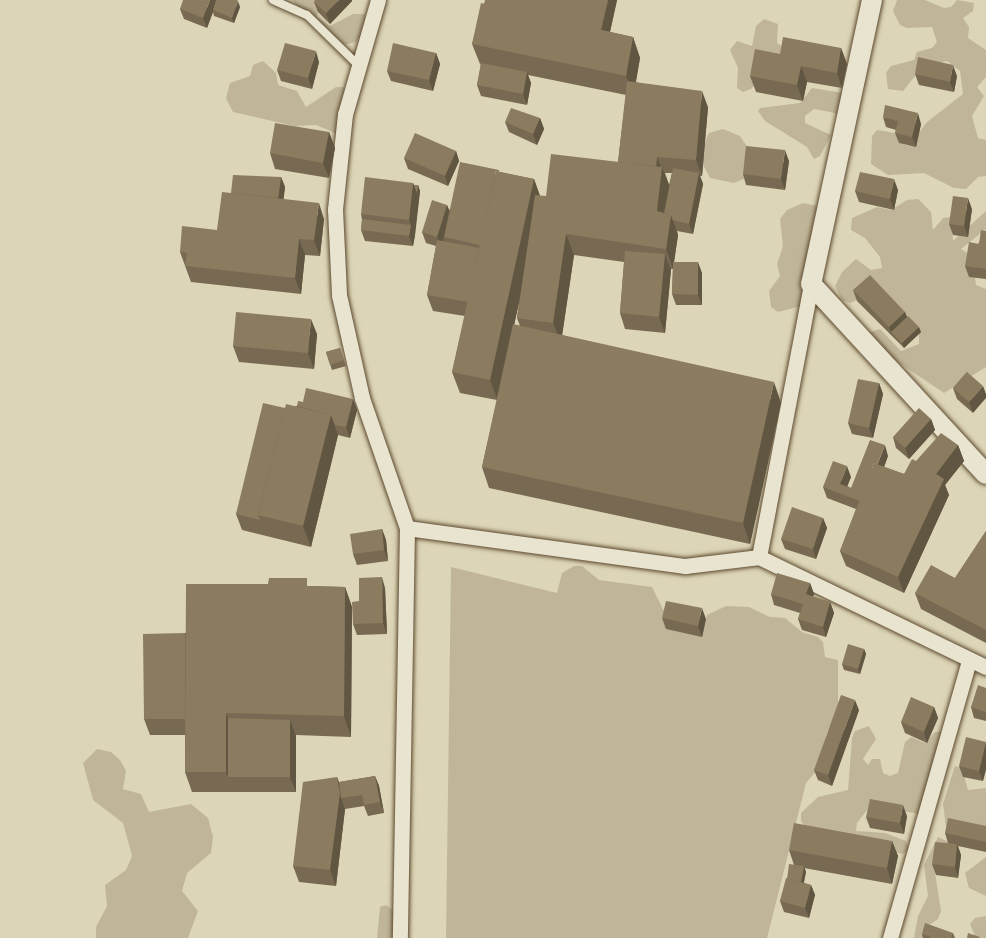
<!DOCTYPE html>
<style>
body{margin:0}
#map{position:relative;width:986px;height:938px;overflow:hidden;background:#ddd5b7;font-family:"EB Garamond",serif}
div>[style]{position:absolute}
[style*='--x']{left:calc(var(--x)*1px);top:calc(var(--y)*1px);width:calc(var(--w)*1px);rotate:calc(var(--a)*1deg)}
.green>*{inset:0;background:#c0b598}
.roads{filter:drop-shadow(0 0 2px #5d492e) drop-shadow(0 0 2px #5d492e)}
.service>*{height:8px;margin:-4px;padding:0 4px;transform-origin:4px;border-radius:4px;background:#e9e4d0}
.minor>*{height:15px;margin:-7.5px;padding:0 7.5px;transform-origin:7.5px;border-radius:7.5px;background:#e9e4d0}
.tertiary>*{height:20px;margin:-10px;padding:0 10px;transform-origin:10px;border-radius:10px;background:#e9e4d0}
.wall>*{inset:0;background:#786a52}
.shaded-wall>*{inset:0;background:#615642}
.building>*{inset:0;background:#8b7b5f}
span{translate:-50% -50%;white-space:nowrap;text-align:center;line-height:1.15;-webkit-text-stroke:6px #e9e4d0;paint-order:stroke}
</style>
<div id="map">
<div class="green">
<div style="clip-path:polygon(292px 0,320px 0,317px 17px,330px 26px,353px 14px,365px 14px,366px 28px,356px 42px,343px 45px,322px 32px)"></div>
<div style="clip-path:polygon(897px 0,925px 0,944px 8px,951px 7px,957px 0,974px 3px,973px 11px,963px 18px,969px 27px,968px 38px,986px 50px,986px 77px,977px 87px,984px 96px,972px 116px,978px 138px,986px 140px,986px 176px,978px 177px,966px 189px,954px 188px,924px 173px,888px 175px,871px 164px,872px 136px,877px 130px,895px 133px,902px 144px,909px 146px,927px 122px,963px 94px,960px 71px,947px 61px,922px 67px,903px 91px,888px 89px,886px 73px,891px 66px,914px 60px,917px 52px,932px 48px,937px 42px,932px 27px,907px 28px,900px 25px,893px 11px)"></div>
<div style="clip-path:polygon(764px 19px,778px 24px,777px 43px,787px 49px,751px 89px,743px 92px,737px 88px,738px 68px,730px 50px,737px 41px,752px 46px,756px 26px)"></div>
<div style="clip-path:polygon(263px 61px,276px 73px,278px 85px,297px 91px,306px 107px,336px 87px,343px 87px,353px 107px,350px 126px,335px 133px,316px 125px,294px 126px,233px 112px,226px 98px,230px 83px,250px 76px,253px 65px)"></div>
<div style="clip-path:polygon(812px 88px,849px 94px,840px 114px,814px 109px,805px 116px,805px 123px,831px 135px,820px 156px,814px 159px,807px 147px,765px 121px,758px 111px,760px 108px,800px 103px)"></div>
<div style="clip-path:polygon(723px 129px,740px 136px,748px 148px,746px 178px,734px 183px,710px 178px,699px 157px,709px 133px)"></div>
<div style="clip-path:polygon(918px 199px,931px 212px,933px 230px,943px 218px,951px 217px,953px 241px,986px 211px,986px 229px,961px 249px,972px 256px,976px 285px,986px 289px,986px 367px,944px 393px,886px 354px,870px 332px,880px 329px,901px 351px,919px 344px,919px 332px,861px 298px,850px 303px,842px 300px,835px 286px,842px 272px,856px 259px,871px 270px,882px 268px,880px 257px,865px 238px,851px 230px,852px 218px,877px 207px,891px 210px,907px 200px)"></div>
<div style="clip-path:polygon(803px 203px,818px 206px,805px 305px,778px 312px,771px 307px,769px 291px,780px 276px,777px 264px,783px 246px,780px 219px,787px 210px)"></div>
<div style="clip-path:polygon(574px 566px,582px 566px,599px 580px,652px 587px,668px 619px,704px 628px,707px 615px,726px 606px,749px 607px,770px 617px,785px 618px,802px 632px,818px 637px,823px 642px,825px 657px,838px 660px,838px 711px,827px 732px,817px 770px,806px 783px,767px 938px,446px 938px,451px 567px,557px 593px,562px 573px)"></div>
<div style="clip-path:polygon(869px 726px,876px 739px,863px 759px,868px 765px,872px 759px,880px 759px,883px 773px,890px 776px,898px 773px,905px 742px,911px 737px,925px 743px,935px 732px,944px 732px,919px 814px,871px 805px,857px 823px,856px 831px,885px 833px,906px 841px,909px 848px,903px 854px,810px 834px,801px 821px,801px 813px,818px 797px,848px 790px,852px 738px,855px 731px)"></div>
<div style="clip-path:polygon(97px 749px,111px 752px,120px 760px,126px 771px,123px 789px,141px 794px,149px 812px,191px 804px,208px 818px,213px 837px,211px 853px,187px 873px,182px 891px,198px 911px,188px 938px,96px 938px,96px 927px,107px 906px,105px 885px,126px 870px,132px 856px,123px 823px,93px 800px,83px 763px)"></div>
<div style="clip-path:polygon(955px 766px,962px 768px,968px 790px,986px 788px,986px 844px,946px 827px,943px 804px)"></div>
<div style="clip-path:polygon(938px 837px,951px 843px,934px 866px,941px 911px,938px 919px,925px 928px,924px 938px,914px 938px,918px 916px,928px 896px,924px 865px)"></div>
<div style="clip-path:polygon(986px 857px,986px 896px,969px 888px,965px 873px)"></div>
<div style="clip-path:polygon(386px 905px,398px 914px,400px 938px,377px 938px,380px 907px)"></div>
<div style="clip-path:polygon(986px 916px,986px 938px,976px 938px,970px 924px,975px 918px)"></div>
</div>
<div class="roads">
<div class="service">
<div style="--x:273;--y:0;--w:37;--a:24"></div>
<div style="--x:307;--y:15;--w:73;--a:44.4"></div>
</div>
<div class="minor">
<div style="--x:378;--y:0;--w:119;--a:106.1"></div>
<div style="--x:345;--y:114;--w:96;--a:96"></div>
<div style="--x:335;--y:209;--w:86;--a:87.3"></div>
<div style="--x:339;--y:295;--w:106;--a:77.4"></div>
<div style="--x:362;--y:398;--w:138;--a:70.9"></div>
<div style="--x:407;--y:528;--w:410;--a:91"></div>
<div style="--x:407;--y:528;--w:281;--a:7.8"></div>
<div style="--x:685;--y:566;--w:75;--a:-6.9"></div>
<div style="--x:759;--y:557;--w:252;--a:25.9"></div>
<div style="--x:759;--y:557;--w:278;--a:-79.2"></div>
<div style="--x:890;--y:938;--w:288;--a:-74.1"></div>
</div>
<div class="tertiary">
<div style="--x:872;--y:0;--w:290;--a:102.1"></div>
<div style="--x:811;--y:284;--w:258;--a:47.4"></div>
</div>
</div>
<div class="wall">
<div style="clip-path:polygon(evenodd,617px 0,610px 32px,633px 37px,640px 58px,636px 82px,708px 107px,702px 176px,700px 176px,703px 184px,693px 234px,677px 231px,678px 235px,674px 262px,702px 273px,702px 305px,676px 305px,672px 294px,673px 269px,671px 269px,665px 333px,625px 329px,620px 313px,624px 262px,574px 255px,562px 335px,781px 403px,750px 544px,489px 488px,482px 467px,497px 400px,460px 393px,452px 372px,465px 316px,433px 311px,427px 295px,436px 246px,426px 243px,422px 232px,447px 205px,449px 210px,499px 172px,534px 179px,540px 196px,546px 196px,618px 162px,626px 95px,528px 75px,531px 83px,527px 105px,481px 96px,477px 85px,481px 65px,480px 64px,472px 44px,484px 4px,617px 0,665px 173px,672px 173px,669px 185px,665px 173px,617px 0,519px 302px,517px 318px,520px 326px,514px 325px,519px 302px)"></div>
<div style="clip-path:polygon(352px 1px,330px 24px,318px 12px,314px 2px)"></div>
<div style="clip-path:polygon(240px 7px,234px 23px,214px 16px,213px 12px,207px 28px,184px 19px,180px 9px)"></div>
<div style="clip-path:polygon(841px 48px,847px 64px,842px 88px,807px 82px,803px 101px,756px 92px,750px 76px,780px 54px)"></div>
<div style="clip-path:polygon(436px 53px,440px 64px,433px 91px,391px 81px,387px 71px)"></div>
<div style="clip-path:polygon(319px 62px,312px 89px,281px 81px,277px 70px)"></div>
<div style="clip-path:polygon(915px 74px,957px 76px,954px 92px,919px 85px)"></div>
<div style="clip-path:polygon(883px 117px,921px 124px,916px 147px,899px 143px,895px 133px,896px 130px,886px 127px)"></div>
<div style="clip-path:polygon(540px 118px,544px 129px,537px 145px,509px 132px,505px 122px)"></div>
<div style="clip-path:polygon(329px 132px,335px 148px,329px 178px,275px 169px,270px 153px)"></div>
<div style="clip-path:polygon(456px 151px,459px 161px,448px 186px,408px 169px,404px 158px)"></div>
<div style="clip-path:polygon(789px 161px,785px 190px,746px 185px,743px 174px)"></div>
<div style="clip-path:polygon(281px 177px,285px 187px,283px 199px,324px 219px,320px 256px,305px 255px,301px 294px,191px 282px,180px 252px,217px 230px,231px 193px)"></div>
<div style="clip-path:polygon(413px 183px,414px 185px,418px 185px,420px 191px,413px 246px,365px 241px,361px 230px,362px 220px,361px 214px)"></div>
<div style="clip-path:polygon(898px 190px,894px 210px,859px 202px,855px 191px)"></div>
<div style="clip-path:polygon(972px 209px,968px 237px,953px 235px,949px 224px)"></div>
<div style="clip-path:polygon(986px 231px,986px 279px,969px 277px,965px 266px)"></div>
<div style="clip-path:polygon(853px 290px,905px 312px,907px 317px,921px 332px,904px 348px,857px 301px)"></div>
<div style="clip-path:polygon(317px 334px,314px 369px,239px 362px,233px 346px)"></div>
<div style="clip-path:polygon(340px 348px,346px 366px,332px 370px,326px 352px)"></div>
<div style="clip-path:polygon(967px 372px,973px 413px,957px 399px,953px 388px)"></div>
<div style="clip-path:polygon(879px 383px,883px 394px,873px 438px,852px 434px,848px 423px)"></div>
<div style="clip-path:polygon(353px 399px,357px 410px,350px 438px,338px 435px,311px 547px,242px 530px,236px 514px,285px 408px,297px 406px,303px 402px)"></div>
<div style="clip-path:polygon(931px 419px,935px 430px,909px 459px,896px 448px,893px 437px)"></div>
<div style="clip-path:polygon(958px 445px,964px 461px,945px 485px,949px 495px,904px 593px,846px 566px,840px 551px,856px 509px,827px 498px,823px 487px,851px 477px,847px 486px,851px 488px,888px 456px,884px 467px,904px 474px,916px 461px)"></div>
<div style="clip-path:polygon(823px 518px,827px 528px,816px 559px,785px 549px,781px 539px)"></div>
<div style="clip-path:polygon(382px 529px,386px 540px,388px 561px,357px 565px,353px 554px)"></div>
<div style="clip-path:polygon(986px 531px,986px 643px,921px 609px,915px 593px,955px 578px)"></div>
<div style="clip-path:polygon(810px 583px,814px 594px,813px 597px,830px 602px,834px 613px,826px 637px,802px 630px,798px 619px,800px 613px,774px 605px,771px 594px)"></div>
<div style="clip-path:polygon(310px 586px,345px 587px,352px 607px,351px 737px,296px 735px,296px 792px,192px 792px,185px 772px,185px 735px,150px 735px,144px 719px,185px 633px)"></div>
<div style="clip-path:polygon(385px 588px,387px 634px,357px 635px,353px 624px,359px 601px)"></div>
<div style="clip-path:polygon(662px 618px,706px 619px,702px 637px,666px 629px)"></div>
<div style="clip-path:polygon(864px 649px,866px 654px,860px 674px,844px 670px,842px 664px)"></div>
<div style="clip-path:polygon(986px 688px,986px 721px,974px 718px,971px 707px)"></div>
<div style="clip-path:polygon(934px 707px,938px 718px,927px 743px,905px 733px,901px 722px)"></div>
<div style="clip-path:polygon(859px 710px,832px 786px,818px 780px,814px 770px)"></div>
<div style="clip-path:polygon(986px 742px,983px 781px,963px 777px,959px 766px)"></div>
<div style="clip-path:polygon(375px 776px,379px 786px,384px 813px,368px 816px,364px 806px,345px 809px,336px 886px,299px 882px,293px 866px,337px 777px,339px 782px)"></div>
<div style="clip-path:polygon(907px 816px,904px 834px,870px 828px,866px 817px)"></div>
<div style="clip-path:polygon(986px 826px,986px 852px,958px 846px,961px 855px,958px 878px,936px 875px,932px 864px,948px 843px,945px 833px)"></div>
<div style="clip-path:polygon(892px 841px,898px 856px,892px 884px,804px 868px,806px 872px,804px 883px,811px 885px,815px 895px,809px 918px,784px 912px,780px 901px,787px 879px,794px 865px,789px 850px)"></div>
<div style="clip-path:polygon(953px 933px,955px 938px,923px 938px,922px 934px)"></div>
</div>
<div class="shaded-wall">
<div style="clip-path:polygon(210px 0,218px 0,213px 10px,213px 12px,207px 28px,203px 18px)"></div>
<div style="clip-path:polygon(339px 0,352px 0,352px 1px,330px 24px,326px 13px)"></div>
<div style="clip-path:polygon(608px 0,617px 0,606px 50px,600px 34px)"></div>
<div style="clip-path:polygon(238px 1px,240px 7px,234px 23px,232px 18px)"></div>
<div style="clip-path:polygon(633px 37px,640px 58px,633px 97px,626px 76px)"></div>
<div style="clip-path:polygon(841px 48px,847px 64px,842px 88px,837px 73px)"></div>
<div style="clip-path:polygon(316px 51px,319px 62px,312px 89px,308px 78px)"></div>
<div style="clip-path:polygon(436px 53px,440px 64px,433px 91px,429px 80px)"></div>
<div style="clip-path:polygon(953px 65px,957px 76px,954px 92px,950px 82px)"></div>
<div style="clip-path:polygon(801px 66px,807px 82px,803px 101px,797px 85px)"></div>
<div style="clip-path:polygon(527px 72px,531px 83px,527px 105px,523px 94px)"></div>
<div style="clip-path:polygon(702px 91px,708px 107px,702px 176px,696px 160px)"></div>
<div style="clip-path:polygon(918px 113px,921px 124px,916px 147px,912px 137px)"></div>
<div style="clip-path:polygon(540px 118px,544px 129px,537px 145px,533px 134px)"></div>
<div style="clip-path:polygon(329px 132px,335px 148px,329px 178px,323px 163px)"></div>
<div style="clip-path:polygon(785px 150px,789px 161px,785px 190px,781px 179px)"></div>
<div style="clip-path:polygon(456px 151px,459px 161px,448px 186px,445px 176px)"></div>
<div style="clip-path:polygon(657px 157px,662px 170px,662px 167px,670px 187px,666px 219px,657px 211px,656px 170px)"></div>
<div style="clip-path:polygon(699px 173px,703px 184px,693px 234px,689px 224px)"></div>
<div style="clip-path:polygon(281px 177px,285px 187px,282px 214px,278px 203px)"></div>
<div style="clip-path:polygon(534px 179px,541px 199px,498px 401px,490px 380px)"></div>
<div style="clip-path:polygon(894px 179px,898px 190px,894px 210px,890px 199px)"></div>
<div style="clip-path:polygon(413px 183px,417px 193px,418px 185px,420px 191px,415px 236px,409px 220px)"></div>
<div style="clip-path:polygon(968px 198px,972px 209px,968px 237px,964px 226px)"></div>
<div style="clip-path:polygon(319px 203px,324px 219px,320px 256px,314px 240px)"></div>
<div style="clip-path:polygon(447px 205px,451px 215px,441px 247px,437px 237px)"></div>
<div style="clip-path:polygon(671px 215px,678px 235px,673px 269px,666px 249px)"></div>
<div style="clip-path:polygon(411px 225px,415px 236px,413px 246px,409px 236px)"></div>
<div style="clip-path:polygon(566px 234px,574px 255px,561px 343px,553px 323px)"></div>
<div style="clip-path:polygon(299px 239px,305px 255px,301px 294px,295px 278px)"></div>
<div style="clip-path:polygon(665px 254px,671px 270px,665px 333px,659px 317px)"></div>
<div style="clip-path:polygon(698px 262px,702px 273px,702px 305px,698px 295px)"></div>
<div style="clip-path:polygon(905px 312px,909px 323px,891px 332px,893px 337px,889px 327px)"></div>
<div style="clip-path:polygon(311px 319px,317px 334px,314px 369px,308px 353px)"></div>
<div style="clip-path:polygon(919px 327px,921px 332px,904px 348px,902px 343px)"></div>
<div style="clip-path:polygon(774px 382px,781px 403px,750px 544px,743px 523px)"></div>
<div style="clip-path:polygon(879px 383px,883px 394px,873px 438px,869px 428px)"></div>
<div style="clip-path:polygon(983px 386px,986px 394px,986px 398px,973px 413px,969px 402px)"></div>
<div style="clip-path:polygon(353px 399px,357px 410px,350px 438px,346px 427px)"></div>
<div style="clip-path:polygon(331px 415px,338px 435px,311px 547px,303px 526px)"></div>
<div style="clip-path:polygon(931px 419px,935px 430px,909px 459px,905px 448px)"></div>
<div style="clip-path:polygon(885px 445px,888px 456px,867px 513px,863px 502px)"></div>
<div style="clip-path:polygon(958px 445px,964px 461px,945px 485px,949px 495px,904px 593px,898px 577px,936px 474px)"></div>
<div style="clip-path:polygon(847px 466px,851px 477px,844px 495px,840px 484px)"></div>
<div style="clip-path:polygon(823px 518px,827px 528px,816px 559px,813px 549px)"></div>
<div style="clip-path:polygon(382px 529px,386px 540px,388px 561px,384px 550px)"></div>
<div style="clip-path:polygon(382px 577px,385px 588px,387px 634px,383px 623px)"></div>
<div style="clip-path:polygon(810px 583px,814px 594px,810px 605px,806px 594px)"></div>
<div style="clip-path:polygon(345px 587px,352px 607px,351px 737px,344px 716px)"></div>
<div style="clip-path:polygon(830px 602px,834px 613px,826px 637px,823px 627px)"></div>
<div style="clip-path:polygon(702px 608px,706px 619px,702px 637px,698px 626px)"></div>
<div style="clip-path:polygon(864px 649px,866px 654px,860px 674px,858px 669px)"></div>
<div style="clip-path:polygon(855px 700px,859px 710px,832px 786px,828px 775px)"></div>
<div style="clip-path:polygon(934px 707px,938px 718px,927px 743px,924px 732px)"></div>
<div style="clip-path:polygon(226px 713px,234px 734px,228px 777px,226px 772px)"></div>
<div style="clip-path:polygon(290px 720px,296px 736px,296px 792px,290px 777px)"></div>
<div style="clip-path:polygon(986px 742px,986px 770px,983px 781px,979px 771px)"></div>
<div style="clip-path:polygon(375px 776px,379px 786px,384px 813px,380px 802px)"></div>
<div style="clip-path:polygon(337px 777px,342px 793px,341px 798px,345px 809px,336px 886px,330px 870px)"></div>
<div style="clip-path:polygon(903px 805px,907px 816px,904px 834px,900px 823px)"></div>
<div style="clip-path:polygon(892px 841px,898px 856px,892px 884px,887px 868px)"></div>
<div style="clip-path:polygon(957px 844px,961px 855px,958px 878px,955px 867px)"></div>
<div style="clip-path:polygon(804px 866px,806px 872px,802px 889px,800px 884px)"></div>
<div style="clip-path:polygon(811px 885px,815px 895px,809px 918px,805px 908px)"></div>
</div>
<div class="building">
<div style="clip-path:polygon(183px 0,210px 0,203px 18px,180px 9px)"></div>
<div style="clip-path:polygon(216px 0,237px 0,238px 1px,232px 18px,213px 10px)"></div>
<div style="clip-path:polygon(315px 0,339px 0,326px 13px,314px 2px)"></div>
<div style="clip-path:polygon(485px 0,608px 0,601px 30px,484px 4px)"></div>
<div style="clip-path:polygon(481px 3px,633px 37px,626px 76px,472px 44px)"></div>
<div style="clip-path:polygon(783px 37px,841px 48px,837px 73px,801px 66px,797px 85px,750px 76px,755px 49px,780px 54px)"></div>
<div style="clip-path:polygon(285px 43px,316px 51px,308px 78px,277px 70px)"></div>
<div style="clip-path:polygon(393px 43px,436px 53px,429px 80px,387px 71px)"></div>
<div style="clip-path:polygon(918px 57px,953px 65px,950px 82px,915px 74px)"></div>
<div style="clip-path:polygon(481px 63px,527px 72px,523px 94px,477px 85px)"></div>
<div style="clip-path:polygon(627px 81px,702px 91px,696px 160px,657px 157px,656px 166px,618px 162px)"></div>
<div style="clip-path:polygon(885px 105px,918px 113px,912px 137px,895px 133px,898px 121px,883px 117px)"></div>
<div style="clip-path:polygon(511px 108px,540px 118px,533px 134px,505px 122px)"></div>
<div style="clip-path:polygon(275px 123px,329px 132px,323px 163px,270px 153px)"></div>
<div style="clip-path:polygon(415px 133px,456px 151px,445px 176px,404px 158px)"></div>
<div style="clip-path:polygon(746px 146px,785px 150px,781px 179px,743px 174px)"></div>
<div style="clip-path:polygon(551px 154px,662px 167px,657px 211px,671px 215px,666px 249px,566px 234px,553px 323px,517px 318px,535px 195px,546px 196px)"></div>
<div style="clip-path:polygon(460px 162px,499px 170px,499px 172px,496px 171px,480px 245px,444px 237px)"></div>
<div style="clip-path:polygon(673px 168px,699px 173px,689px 224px,673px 220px,671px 215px,664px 213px)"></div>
<div style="clip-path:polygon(496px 171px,534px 179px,490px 380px,452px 372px)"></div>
<div style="clip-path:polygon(860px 172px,894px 179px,890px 199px,855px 191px)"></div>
<div style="clip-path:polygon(233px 175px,281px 177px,278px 198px,231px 193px)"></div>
<div style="clip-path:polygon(365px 177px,413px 183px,409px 220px,361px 214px)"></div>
<div style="clip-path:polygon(414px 185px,418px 185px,417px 193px)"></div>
<div style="clip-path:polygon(222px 192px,319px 203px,314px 240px,299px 239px,295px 278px,185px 266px,187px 253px,180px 252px,182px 226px,217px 230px)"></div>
<div style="clip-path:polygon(953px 196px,968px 198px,964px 226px,949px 224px)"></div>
<div style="clip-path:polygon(432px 200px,447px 205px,437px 237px,422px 232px)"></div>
<div style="clip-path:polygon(362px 219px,411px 225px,409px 236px,361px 230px)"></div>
<div style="clip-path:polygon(981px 230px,986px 231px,986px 269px,965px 266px,969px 242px,979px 244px)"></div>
<div style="clip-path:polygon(437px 240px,479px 248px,468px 302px,427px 295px)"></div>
<div style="clip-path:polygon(625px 251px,665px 254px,659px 317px,620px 313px)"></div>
<div style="clip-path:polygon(673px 262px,698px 262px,698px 295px,672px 294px)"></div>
<div style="clip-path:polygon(870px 275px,905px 312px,889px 327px,853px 290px)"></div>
<div style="clip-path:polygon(236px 312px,311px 319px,308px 353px,233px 346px)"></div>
<div style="clip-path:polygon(908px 316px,919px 327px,902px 343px,891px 332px)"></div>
<div style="clip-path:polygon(513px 324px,774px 382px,743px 523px,482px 467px)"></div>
<div style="clip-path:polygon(340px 348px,344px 360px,330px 365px,326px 352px)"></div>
<div style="clip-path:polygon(967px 372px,983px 386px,969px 402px,953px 388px)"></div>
<div style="clip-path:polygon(858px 379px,879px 383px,869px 428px,848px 423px)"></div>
<div style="clip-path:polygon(306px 388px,353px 399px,346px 427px,335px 425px,331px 415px,297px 406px,298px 401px,303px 402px)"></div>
<div style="clip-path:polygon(263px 403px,285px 408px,258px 515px,260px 520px,236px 514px)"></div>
<div style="clip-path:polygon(286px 404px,331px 415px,303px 526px,258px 515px)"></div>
<div style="clip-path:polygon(919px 408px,931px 419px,905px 448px,893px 437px)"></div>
<div style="clip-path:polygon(941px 433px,958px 445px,936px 474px,944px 479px,898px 577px,840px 551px,874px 463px,904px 474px,912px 459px,916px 461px)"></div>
<div style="clip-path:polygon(870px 440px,885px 445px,877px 465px,874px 463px,860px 501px,823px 487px,833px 461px,847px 466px,840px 484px,851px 488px)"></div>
<div style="clip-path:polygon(792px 507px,823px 518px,813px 549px,781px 539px)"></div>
<div style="clip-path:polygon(382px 529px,384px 550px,353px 554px,350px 534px)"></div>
<div style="clip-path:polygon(986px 531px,986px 630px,915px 593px,931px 565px,955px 578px)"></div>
<div style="clip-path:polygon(777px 573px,810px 583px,806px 594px,830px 602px,823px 627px,798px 619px,803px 604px,771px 594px)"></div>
<div style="clip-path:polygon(382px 577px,383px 623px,353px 624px,352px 602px,359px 601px,359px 578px)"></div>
<div style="clip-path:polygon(269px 578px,307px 578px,307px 586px,345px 587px,344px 716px,226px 713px,226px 772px,185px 772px,186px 584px,268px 584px)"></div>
<div style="clip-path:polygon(666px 601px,702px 608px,698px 626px,662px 618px)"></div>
<div style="clip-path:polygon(185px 633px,185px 719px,144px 719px,143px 634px)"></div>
<div style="clip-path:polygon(848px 644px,864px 649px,858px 669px,842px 664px)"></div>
<div style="clip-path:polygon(978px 685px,986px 688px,986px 712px,971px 707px)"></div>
<div style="clip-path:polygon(841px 695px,855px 700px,828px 775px,814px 770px)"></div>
<div style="clip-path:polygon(911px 697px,934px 707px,924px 732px,901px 722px)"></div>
<div style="clip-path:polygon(228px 718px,290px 720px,290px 777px,228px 777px)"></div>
<div style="clip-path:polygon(966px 737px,986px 742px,979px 771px,959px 766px)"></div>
<div style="clip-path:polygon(375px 776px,380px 802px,364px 805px,362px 795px,341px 798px,339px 782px)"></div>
<div style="clip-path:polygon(337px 777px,340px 793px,330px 870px,293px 866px,303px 782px)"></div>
<div style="clip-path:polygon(870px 799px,903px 805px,900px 823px,866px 817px)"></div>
<div style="clip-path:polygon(948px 818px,986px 826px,986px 842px,945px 833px)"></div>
<div style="clip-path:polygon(794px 823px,892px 841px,887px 868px,789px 850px)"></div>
<div style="clip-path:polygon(935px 842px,957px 844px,955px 867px,932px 864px)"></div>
<div style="clip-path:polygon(789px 864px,804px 866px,801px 882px,787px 879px)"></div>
<div style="clip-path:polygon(786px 878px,811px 885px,805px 908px,780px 901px)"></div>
<div style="clip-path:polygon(925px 923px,953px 933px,951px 938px,947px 938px,932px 933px,931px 937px,922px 934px)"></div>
<div style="clip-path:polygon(932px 933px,947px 938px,930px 938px)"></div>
<div style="clip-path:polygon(968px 933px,980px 937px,979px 938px,967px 938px)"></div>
</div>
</div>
